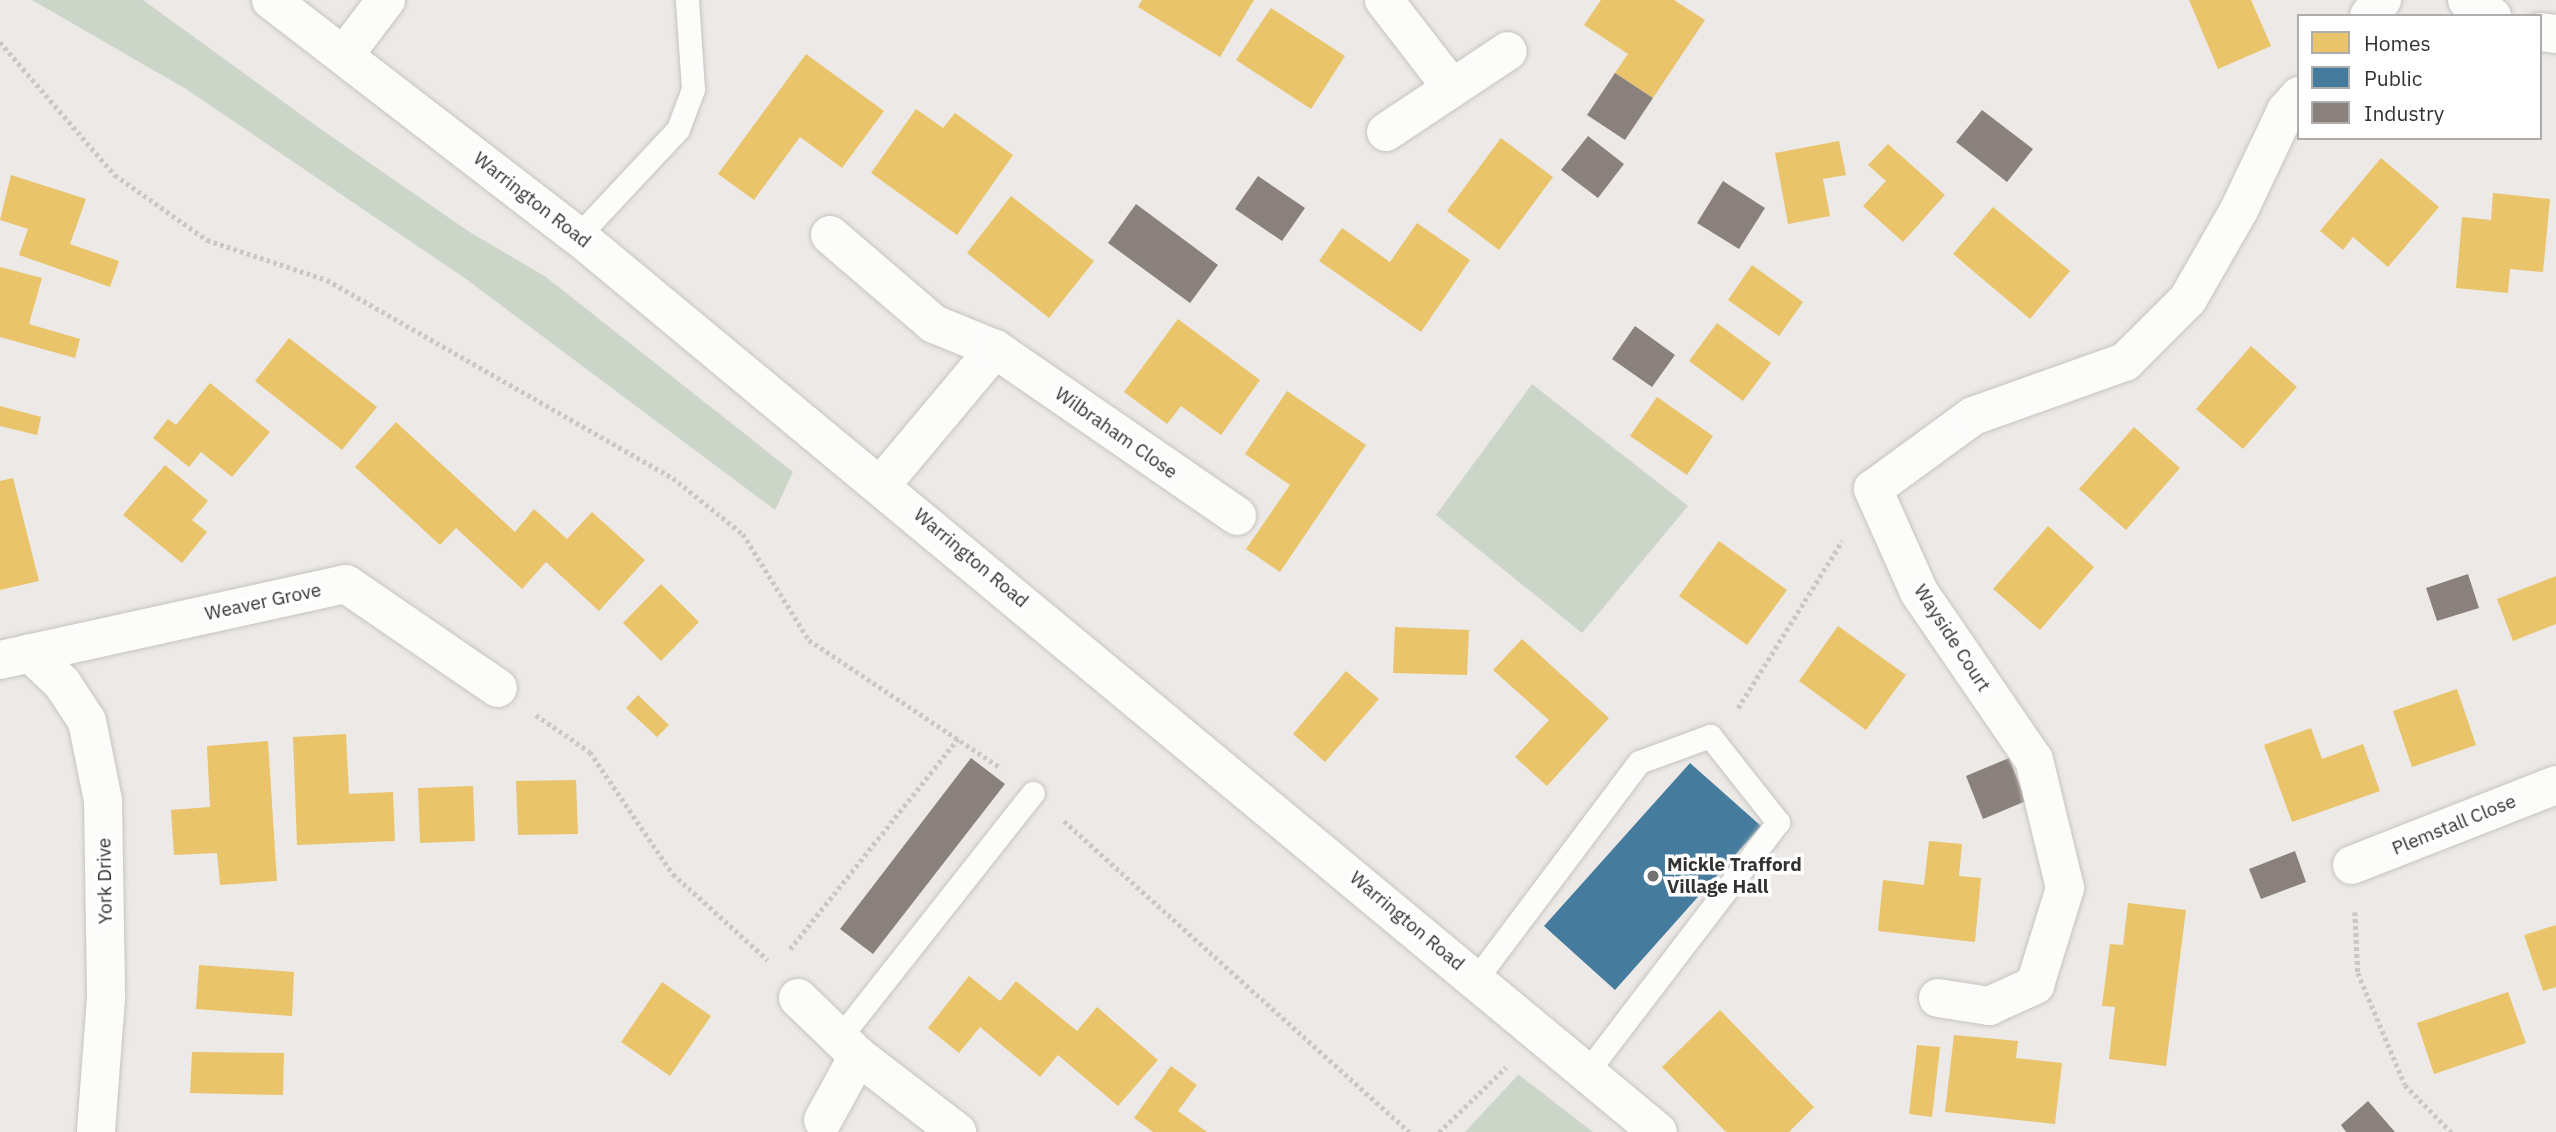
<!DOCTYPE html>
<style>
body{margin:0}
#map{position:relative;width:2556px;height:1132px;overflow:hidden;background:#ece9e7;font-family:"IBM Plex Sans",sans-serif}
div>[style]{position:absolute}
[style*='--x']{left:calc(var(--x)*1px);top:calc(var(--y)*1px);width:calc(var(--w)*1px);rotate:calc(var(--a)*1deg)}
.green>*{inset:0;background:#ccd6c8}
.homes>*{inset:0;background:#e9c46a}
.public>*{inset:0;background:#457b9d}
.industry>*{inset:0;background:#8a817c}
.path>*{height:4.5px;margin-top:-2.25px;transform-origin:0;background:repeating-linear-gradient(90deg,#c9c8c8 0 3.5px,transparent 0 7px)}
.roads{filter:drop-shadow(0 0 2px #c6c4c2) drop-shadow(0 0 2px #c6c4c2)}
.lane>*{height:23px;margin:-11.5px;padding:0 11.5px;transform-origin:11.5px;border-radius:11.5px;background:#fcfcfb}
.street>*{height:38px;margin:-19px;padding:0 19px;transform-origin:19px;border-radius:19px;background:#fcfcfb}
.primary>*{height:38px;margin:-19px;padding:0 19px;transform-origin:19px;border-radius:19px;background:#fcfcfb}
.dots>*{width:19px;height:19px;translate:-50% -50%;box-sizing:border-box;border:4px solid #fff;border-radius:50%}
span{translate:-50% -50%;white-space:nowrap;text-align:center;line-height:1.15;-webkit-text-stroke:7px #fff;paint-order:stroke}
.street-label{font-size:19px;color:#333231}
.poi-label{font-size:19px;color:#333231;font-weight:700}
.left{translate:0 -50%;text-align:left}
.legend{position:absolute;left:2297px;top:14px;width:245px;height:126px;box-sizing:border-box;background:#fff;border:2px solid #adadad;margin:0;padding:9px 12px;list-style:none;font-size:21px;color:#333231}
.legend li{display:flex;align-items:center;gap:14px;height:35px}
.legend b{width:35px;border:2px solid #adadad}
</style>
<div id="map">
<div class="green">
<div style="clip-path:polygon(32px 0,143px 0,322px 130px,468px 231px,546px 277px,793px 472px,775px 510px,466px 279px,186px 89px)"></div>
<div style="clip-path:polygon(1532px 384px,1688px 506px,1582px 633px,1436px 515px)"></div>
<div style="clip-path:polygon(1518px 1075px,1519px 1075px,1593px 1132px,1465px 1132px)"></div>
</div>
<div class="homes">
<div style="clip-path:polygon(1142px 0,1254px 0,1220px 57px,1138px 7px)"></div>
<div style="clip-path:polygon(1601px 0,1674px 0,1705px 20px,1653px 98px,1615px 73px,1628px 54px,1584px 25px)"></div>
<div style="clip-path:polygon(2189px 0,2251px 0,2271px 46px,2218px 69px)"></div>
<div style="clip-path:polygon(1271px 8px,1345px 56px,1311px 109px,1236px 60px)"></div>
<div style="clip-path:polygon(806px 54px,884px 111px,842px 168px,800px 137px,754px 200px,718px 174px)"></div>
<div style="clip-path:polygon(916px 109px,943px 128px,955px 113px,1013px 155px,957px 235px,871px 173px)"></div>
<div style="clip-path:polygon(1501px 138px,1553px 177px,1499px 250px,1447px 211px)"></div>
<div style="clip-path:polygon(1839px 141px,1846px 175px,1823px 179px,1830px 216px,1788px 224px,1775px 153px)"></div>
<div style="clip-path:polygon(1888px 144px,1945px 195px,1903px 242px,1863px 206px,1886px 181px,1868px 165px)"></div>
<div style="clip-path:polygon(2381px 158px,2439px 207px,2388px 267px,2353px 237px,2343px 250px,2320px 231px)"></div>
<div style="clip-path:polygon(11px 175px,86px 199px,70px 244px,119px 261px,110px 287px,19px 255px,28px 229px,0 220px)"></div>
<div style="clip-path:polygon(2493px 193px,2550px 199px,2543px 272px,2510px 269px,2508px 293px,2456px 288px,2462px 217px,2491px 220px)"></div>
<div style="clip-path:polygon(1011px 196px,1094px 261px,1049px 318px,967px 253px)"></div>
<div style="clip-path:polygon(1993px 207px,2070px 271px,2030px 319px,1953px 254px)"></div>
<div style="clip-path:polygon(1417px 223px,1470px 260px,1421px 332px,1319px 261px,1342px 228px,1390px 262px)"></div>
<div style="clip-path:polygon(1752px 265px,1803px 302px,1779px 336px,1728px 300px)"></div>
<div style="clip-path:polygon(0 267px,42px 278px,29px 324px,80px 339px,75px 358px,0 337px)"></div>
<div style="clip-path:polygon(1178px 319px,1260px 380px,1221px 435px,1181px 406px,1167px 424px,1124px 392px)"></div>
<div style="clip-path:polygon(1717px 323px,1771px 363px,1743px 401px,1689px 361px)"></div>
<div style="clip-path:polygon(289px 338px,377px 407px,342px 450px,255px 381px)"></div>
<div style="clip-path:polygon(2251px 346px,2297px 387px,2243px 449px,2196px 409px)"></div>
<div style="clip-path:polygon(210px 383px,270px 432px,232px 477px,201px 452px,189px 467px,153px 438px,168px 419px,176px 425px)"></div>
<div style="clip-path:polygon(1287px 391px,1366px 445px,1280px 572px,1246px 549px,1290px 485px,1245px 454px)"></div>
<div style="clip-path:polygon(1657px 397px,1713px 436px,1687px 475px,1630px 436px)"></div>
<div style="clip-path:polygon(0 406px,41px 417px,37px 435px,0 426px)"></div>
<div style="clip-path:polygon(396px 422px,515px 532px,534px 509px,567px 539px,592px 512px,645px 560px,599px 611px,546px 562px,522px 589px,456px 528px,440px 545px,355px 467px)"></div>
<div style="clip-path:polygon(2134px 427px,2180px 468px,2126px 530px,2079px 489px)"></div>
<div style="clip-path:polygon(165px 465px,208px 501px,192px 520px,207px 532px,182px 563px,123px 515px)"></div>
<div style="clip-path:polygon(13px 478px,39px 581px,0 590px,0 481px)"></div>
<div style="clip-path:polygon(2048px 526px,2094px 567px,2040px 630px,1993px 589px)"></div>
<div style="clip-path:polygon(1719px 541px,1787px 590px,1747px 645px,1679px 596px)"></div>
<div style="clip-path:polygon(2556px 576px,2556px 624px,2513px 641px,2497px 599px)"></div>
<div style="clip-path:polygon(661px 584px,699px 622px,661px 661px,623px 623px)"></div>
<div style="clip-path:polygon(1838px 626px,1906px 675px,1866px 730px,1799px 681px)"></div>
<div style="clip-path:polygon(1395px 627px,1469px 630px,1467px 675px,1393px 673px)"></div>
<div style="clip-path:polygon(1522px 639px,1609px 718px,1547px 786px,1515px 757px,1549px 720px,1493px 670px)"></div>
<div style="clip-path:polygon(1346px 671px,1379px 699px,1325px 762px,1293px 734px)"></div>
<div style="clip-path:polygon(2457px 689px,2476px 745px,2412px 767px,2393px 711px)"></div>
<div style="clip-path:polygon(638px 695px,669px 725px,657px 737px,626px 708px)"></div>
<div style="clip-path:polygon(2311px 728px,2322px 759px,2363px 744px,2380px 791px,2292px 822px,2264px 745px)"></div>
<div style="clip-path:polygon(346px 734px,349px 794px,393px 792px,395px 841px,297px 845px,293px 737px)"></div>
<div style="clip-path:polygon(268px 741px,277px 881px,220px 885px,217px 853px,174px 855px,171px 810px,210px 807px,207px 746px)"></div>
<div style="clip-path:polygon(576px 780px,578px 834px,518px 835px,516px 781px)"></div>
<div style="clip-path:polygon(473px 786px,475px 841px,420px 843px,418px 788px)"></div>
<div style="clip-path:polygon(1929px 841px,1962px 844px,1959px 876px,1981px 878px,1975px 942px,1878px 931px,1883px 880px,1924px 885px)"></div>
<div style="clip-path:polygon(2128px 903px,2186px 910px,2166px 1066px,2109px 1059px,2115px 1007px,2102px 1006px,2110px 944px,2123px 945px)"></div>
<div style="clip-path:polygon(2556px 925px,2556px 987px,2543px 991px,2524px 935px)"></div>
<div style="clip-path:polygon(199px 965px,294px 972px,292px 1016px,196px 1009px)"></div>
<div style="clip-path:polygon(969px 976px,1000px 1001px,1016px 981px,1077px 1031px,1097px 1007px,1158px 1060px,1118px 1106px,1058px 1055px,1040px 1077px,980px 1027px,959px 1053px,928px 1028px)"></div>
<div style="clip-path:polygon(662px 982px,711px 1016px,670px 1076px,621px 1042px)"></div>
<div style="clip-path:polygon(2508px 992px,2526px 1043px,2434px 1074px,2417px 1023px)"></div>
<div style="clip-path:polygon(1720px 1010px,1814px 1107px,1789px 1132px,1726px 1132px,1662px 1067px)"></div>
<div style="clip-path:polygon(1954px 1035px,2018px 1041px,2016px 1058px,2062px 1063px,2055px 1124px,1945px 1112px)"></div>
<div style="clip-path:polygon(1917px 1045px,1940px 1047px,1932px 1117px,1909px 1114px)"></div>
<div style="clip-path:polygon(192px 1052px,284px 1053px,283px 1095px,190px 1093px)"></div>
<div style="clip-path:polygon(1171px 1066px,1197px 1085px,1178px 1111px,1207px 1132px,1153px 1132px,1134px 1118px)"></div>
</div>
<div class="public">
<div style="clip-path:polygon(1690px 763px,1761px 826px,1615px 990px,1544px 926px)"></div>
</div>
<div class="industry">
<div style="clip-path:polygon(1615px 73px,1653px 98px,1625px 140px,1587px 115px)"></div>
<div style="clip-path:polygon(1982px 110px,2033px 149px,2007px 182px,1956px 142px)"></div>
<div style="clip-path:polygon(1588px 136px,1624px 164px,1598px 198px,1561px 170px)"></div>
<div style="clip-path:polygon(1258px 176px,1305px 208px,1282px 241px,1235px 209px)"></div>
<div style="clip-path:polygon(1723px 181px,1765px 208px,1739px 249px,1697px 223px)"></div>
<div style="clip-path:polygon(1136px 204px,1218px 265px,1190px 303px,1108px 243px)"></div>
<div style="clip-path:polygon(1635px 326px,1675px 355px,1652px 387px,1612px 359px)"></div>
<div style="clip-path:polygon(2468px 574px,2479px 608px,2437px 621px,2426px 588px)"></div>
<div style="clip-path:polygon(971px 758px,1005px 784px,873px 954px,840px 929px)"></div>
<div style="clip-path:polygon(2009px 758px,2026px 801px,1983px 819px,1966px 776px)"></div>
<div style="clip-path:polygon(2295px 851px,2306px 882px,2261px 899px,2249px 869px)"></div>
<div style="clip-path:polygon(2368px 1101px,2395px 1132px,2346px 1132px,2341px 1125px)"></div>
</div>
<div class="path">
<div style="--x:0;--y:42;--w:176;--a:49.2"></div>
<div style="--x:115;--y:175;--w:113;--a:35.2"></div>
<div style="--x:207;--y:240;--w:126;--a:18.4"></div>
<div style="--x:327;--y:280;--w:399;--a:29.8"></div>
<div style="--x:673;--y:478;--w:90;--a:38.7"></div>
<div style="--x:743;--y:534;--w:125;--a:58.1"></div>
<div style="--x:809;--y:640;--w:231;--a:33.7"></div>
<div style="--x:1738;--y:708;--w:197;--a:-58.1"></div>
<div style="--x:536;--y:715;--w:65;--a:34.4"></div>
<div style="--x:590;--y:752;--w:148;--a:55.8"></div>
<div style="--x:673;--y:874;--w:128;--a:42.2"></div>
<div style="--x:1064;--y:821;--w:465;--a:42"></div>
<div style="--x:2355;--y:912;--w:61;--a:87.2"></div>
<div style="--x:2358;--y:973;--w:121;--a:67.2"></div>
<div style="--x:2405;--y:1085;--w:66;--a:45.6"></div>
<div style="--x:790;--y:949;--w:271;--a:-51.4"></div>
<div style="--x:1439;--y:1132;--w:93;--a:-44.1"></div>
</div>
<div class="roads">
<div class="lane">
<div style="--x:578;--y:236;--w:146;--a:-46.9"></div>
<div style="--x:678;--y:129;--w:43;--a:-69.4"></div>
<div style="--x:693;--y:89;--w:89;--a:-93.9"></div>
<div style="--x:1476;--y:979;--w:271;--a:-53.1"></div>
<div style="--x:1639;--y:762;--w:76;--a:-20.1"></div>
<div style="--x:1710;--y:736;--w:110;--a:51.7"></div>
<div style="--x:1778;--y:822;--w:315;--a:127.4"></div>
<div style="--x:840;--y:1037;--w:311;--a:-51.7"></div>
</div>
<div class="street">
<div style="--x:1384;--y:0;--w:111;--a:52.3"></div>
<div style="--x:2467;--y:0;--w:30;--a:33"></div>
<div style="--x:2369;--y:16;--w:21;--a:-51"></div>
<div style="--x:2540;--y:32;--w:16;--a:7"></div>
<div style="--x:345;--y:54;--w:68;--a:-52.8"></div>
<div style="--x:1386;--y:132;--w:146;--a:-33.6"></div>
<div style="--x:830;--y:235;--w:137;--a:40.6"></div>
<div style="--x:934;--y:324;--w:66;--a:22.3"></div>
<div style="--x:882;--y:484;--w:176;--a:-50.1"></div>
<div style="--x:995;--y:349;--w:294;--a:34.6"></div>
<div style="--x:30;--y:653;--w:44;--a:43.2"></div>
<div style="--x:62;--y:683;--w:45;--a:56.7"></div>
<div style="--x:87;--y:721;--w:81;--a:78.6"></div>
<div style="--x:103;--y:800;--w:198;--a:89.1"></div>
<div style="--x:106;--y:998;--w:134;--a:94.3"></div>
<div style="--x:0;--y:660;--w:354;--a:-12.4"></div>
<div style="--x:346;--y:584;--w:184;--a:34.4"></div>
<div style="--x:2352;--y:865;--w:219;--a:-21.4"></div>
<div style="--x:798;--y:998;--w:83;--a:44"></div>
<div style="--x:858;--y:1056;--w:125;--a:37.5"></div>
<div style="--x:1938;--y:998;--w:52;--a:8.9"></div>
<div style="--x:1989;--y:1006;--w:51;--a:-24.5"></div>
<div style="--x:2035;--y:985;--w:102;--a:-72.8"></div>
<div style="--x:2065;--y:888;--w:132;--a:-103.6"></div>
<div style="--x:2034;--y:760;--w:204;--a:-124.4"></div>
<div style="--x:1919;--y:592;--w:113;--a:-114.1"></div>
<div style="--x:1873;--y:489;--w:124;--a:-36.1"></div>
<div style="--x:1973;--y:416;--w:161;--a:-19.6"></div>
<div style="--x:2125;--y:362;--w:89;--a:-45"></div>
<div style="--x:2188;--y:299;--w:103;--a:-60.2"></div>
<div style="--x:2239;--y:210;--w:110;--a:-64.6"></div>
<div style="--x:2286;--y:111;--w:20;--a:-49"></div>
<div style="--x:823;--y:1120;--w:73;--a:-61.3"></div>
</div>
<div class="primary">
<div style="--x:271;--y:0;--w:387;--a:37.6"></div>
<div style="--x:578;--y:236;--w:1403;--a:39.68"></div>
</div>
</div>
<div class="dots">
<div style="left:1653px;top:876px;background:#747271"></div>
</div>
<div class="street-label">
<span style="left:532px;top:200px;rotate:38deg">Warrington Road</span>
<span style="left:1116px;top:433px;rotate:35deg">Wilbraham Close</span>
<span style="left:971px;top:558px;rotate:40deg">Warrington Road</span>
<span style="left:263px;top:602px;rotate:-12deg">Weaver Grove</span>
<span style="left:1952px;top:638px;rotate:57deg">Wayside Court</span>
<span style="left:2454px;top:825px;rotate:-22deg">Plemstall Close</span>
<span style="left:105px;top:881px;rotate:-91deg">York Drive</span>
<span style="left:1407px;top:921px;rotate:40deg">Warrington Road</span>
</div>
<div class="poi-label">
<span class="left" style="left:1667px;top:876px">Mickle Trafford<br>Village Hall</span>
</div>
<ul class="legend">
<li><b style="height:19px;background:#e9c46a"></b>Homes</li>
<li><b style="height:19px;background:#457b9d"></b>Public</li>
<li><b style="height:19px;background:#8a817c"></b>Industry</li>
</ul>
</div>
